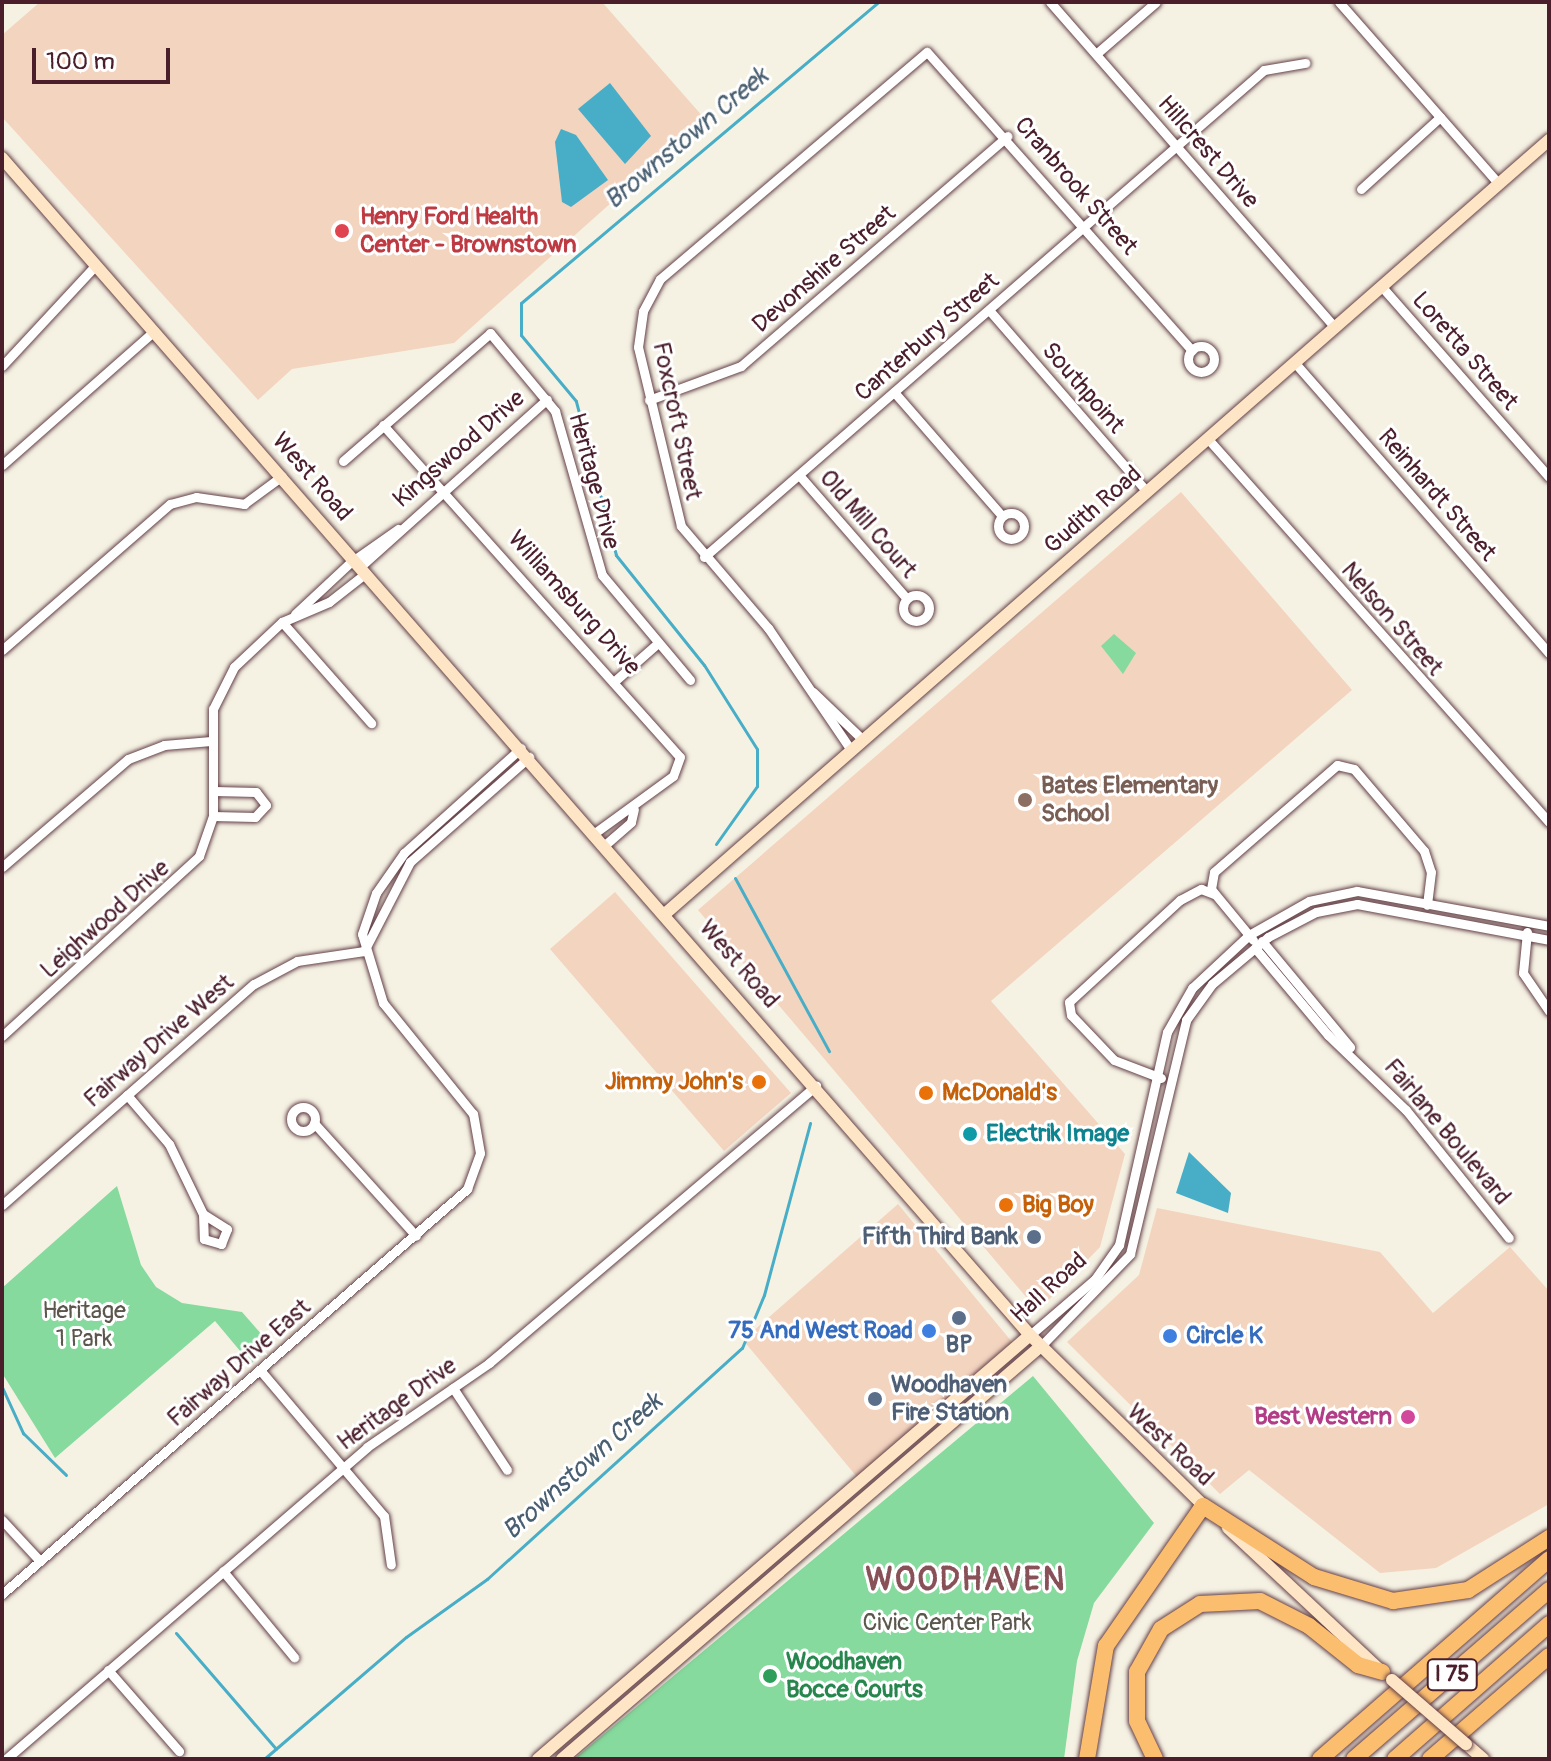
<!DOCTYPE html>
<style>
body{margin:0}
#map{position:relative;width:1551px;height:1761px;overflow:hidden;background:#f5f2e3;font-family:Pangolin,sans-serif}
div>[style]{position:absolute}
[style*='--x']{left:calc(var(--x)*1px);top:calc(var(--y)*1px);width:calc(var(--w)*1px);rotate:calc(var(--a)*1deg)}
.built>*{inset:0;background:#f3d4bf}
.green>*{inset:0;background:#86da9d}
.water>*{inset:0;background:#48adc7}
.stream>*{height:3px;margin:-1.5px;padding:0 1.5px;transform-origin:1.5px;border-radius:1.5px;background:#48adc7}
.roads{filter:drop-shadow(0 0 2px #643f47) drop-shadow(0 0 2px #643f47)}
.street>*{height:9px;margin:-4.5px;padding:0 4.5px;transform-origin:4.5px;border-radius:4.5px;background:#fff}
.street>.ring{margin:-4.5px;padding:0;box-sizing:content-box;background:none;border:9px solid #fff;border-radius:50%}
.secondary>*{height:12px;margin:-6px;padding:0 6px;transform-origin:6px;border-radius:6px;background:#fde5c5}
.highway>*{height:16px;margin:-8px;padding:0 8px;transform-origin:8px;border-radius:8px;background:#fbbd6e}
.bridges{filter:drop-shadow(0 0 2px #643f47) drop-shadow(0 0 2px #643f47)}
.secondary-bridge>*{height:12px;margin:-6px;padding:0 6px;transform-origin:6px;border-radius:6px;background:#fde5c5}
.dots>*{width:22px;height:22px;translate:-50% -50%;box-sizing:border-box;border:4px solid #fff;border-radius:50%}
span{translate:-50% -50%;white-space:nowrap;text-align:center;line-height:1.15;-webkit-text-stroke:6px #fff;paint-order:stroke}
.shield-label span{padding:2px 6px;background:#fff;border:2px solid;border-radius:6px;-webkit-text-stroke-width:0}
.shield-label{font-size:22px;color:#4a1f2b;font-weight:700}
.street-label{font-size:24px;color:#4a1f2b}
.health-label{font-size:24px;color:#be3a42;font-weight:700}
.left{translate:0 -50%;text-align:left}
.education-label{font-size:24px;color:#785e54;font-weight:700}
.food-label{font-size:24px;color:#c56008;font-weight:700}
.right{translate:-100% -50%;text-align:right}
.culture-label{font-size:24px;color:#0d838f;font-weight:700}
.service-label{font-size:24px;color:#4e5e75;font-weight:700}
.park-label{font-size:24px;color:#5c574d}
.shop-label{font-size:24px;color:#366cbe;font-weight:700}
.hotel-label{font-size:24px;color:#b23c85;font-weight:700}
.leisure-label{font-size:24px;color:#27864d;font-weight:700}
.water-label{font-size:26px;color:#495f71;font-style:italic}
.district-label{font-size:32px;color:#885057;font-weight:700;letter-spacing:2px}
.frame{position:absolute;inset:0;border:4px solid #4a1f2b;pointer-events:none}
.scale{position:absolute;left:32px;top:48px;width:138px;height:36px;box-sizing:border-box;border:4px solid #4a1f2b;border-top:0;padding-left:10px;font-size:24px;line-height:28px;white-space:nowrap;color:#4a1f2b;-webkit-text-stroke:6px #fff;paint-order:stroke}
</style>
<div id="map">
<div class="built">
<div style="clip-path:polygon(40px 2px,602px 2px,705px 119px,454px 343px,292px 369px,258px 400px,2px 117px,2px 35px)"></div>
<div style="clip-path:polygon(1181px 492px,1352px 690px,991px 1001px,1125px 1154px,1100px 1247px,1038px 1311px,698px 910px)"></div>
<div style="clip-path:polygon(615px 892px,791px 1093px,724px 1151px,550px 949px)"></div>
<div style="clip-path:polygon(898px 1204px,1012px 1342px,857px 1477px,743px 1340px)"></div>
<div style="clip-path:polygon(1157px 1208px,1380px 1252px,1433px 1313px,1510px 1247px,1549px 1291px,1549px 1504px,1436px 1568px,1380px 1573px,1249px 1470px,1220px 1494px,1067px 1342px,1139px 1275px)"></div>
</div>
<div class="green">
<div style="clip-path:polygon(1114px 634px,1136px 653px,1123px 674px,1101px 646px)"></div>
<div style="clip-path:polygon(117px 1186px,141px 1265px,156px 1287px,182px 1303px,242px 1312px,270px 1344px,251px 1364px,215px 1321px,55px 1458px,2px 1373px,2px 1288px)"></div>
<div style="clip-path:polygon(1033px 1376px,1154px 1523px,1094px 1603px,1077px 1661px,1064px 1759px,574px 1759px)"></div>
</div>
<div class="water">
<div style="clip-path:polygon(610px 83px,651px 136px,625px 164px,578px 109px)"></div>
<div style="clip-path:polygon(561px 129px,576px 135px,608px 180px,571px 207px,562px 202px,555px 142px)"></div>
<div style="clip-path:polygon(1189px 1152px,1231px 1193px,1228px 1213px,1176px 1193px)"></div>
</div>
<div class="stream">
<div style="--x:716;--y:844;--w:71;--a:-54.7"></div>
<div style="--x:757;--y:786;--w:37;--a:-90"></div>
<div style="--x:757;--y:749;--w:99;--a:-122.2"></div>
<div style="--x:704;--y:665;--w:141;--a:-128.7"></div>
<div style="--x:616;--y:555;--w:159;--a:-104.6"></div>
<div style="--x:576;--y:401;--w:86;--a:-129.8"></div>
<div style="--x:521;--y:335;--w:32;--a:-90"></div>
<div style="--x:521;--y:303;--w:467;--a:-40.1"></div>
<div style="--x:735;--y:878;--w:197;--a:61.5"></div>
<div style="--x:2;--y:1387;--w:51;--a:65.5"></div>
<div style="--x:23;--y:1433;--w:60;--a:44.3"></div>
<div style="--x:176;--y:1633;--w:153;--a:49.2"></div>
<div style="--x:264;--y:1759;--w:187;--a:-40.7"></div>
<div style="--x:406;--y:1637;--w:100;--a:-35.6"></div>
<div style="--x:487;--y:1579;--w:344;--a:-42.2"></div>
<div style="--x:742;--y:1348;--w:57;--a:-67.5"></div>
<div style="--x:764;--y:1295;--w:178;--a:-75"></div>
</div>
<div class="roads">
<div class="street">
<div style="--x:1050;--y:2;--w:433;--a:48.8"></div>
<div style="--x:1339;--y:2;--w:242;--a:48.7"></div>
<div style="--x:1096;--y:54;--w:79;--a:-40.9"></div>
<div style="--x:1361;--y:189;--w:107;--a:-42.3"></div>
<div style="--x:1382;--y:287;--w:253;--a:48.7"></div>
<div style="--x:989;--y:310;--w:241;--a:49"></div>
<div class="ring" style="left:1188px;top:346px;width:17px;height:17px"></div>
<div style="--x:1295;--y:363;--w:386;--a:48.8"></div>
<div style="--x:2;--y:366;--w:138;--a:-47.1"></div>
<div style="--x:894;--y:392;--w:164;--a:48.9"></div>
<div style="--x:649;--y:400;--w:98;--a:-20.3"></div>
<div style="--x:741;--y:366;--w:352;--a:-40.8"></div>
<div style="--x:383;--y:425;--w:445;--a:48.2"></div>
<div style="--x:680;--y:757;--w:20;--a:110"></div>
<div style="--x:673;--y:776;--w:95;--a:144"></div>
<div style="--x:1208;--y:439;--w:513;--a:48.32"></div>
<div style="--x:343;--y:461;--w:195;--a:-41"></div>
<div style="--x:490;--y:333;--w:102;--a:50.2"></div>
<div style="--x:555;--y:411;--w:171;--a:74"></div>
<div style="--x:602;--y:575;--w:137;--a:50"></div>
<div style="--x:2;--y:465;--w:203;--a:-41.4"></div>
<div style="--x:799;--y:475;--w:164;--a:48.9"></div>
<div class="ring" style="left:998px;top:513px;width:17px;height:17px"></div>
<div style="--x:704;--y:557;--w:742;--a:-41.01"></div>
<div style="--x:1264;--y:70;--w:42;--a:-9.7"></div>
<div style="--x:354;--y:560;--w:54;--a:-35.2"></div>
<div style="--x:360;--y:567;--w:251;--a:-41.9"></div>
<div class="ring" style="left:903px;top:595px;width:17px;height:17px"></div>
<div style="--x:295;--y:614;--w:81;--a:-43"></div>
<div style="--x:282;--y:622;--w:135;--a:48.6"></div>
<div style="--x:2;--y:650;--w:223;--a:-41"></div>
<div style="--x:170;--y:504;--w:27;--a:-15"></div>
<div style="--x:196;--y:497;--w:49;--a:8.3"></div>
<div style="--x:244;--y:504;--w:47;--a:-36.4"></div>
<div style="--x:617;--y:679;--w:55;--a:-41.3"></div>
<div style="--x:813;--y:692;--w:69;--a:43.8"></div>
<div style="--x:851;--y:750;--w:148;--a:-124.2"></div>
<div style="--x:768;--y:628;--w:134;--a:-130.5"></div>
<div style="--x:681;--y:526;--w:184;--a:-103.5"></div>
<div style="--x:638;--y:347;--w:36;--a:-82"></div>
<div style="--x:643;--y:311;--w:36;--a:-62"></div>
<div style="--x:660;--y:279;--w:350;--a:-40.4"></div>
<div style="--x:927;--y:52;--w:399;--a:48.4"></div>
<div style="--x:213;--y:816;--w:42;--a:1.4"></div>
<div style="--x:255;--y:817;--w:16;--a:-47"></div>
<div style="--x:266;--y:805;--w:16;--a:-128"></div>
<div style="--x:256;--y:792;--w:42;--a:-178.6"></div>
<div style="--x:606;--y:844;--w:33;--a:-41"></div>
<div style="--x:631;--y:822;--w:13;--a:-77"></div>
<div style="--x:2;--y:867;--w:166;--a:-40.6"></div>
<div style="--x:128;--y:759;--w:39;--a:-21"></div>
<div style="--x:164;--y:745;--w:47;--a:-4.9"></div>
<div style="--x:1527;--y:932;--w:41;--a:95.6"></div>
<div style="--x:1523;--y:973;--w:46;--a:55.6"></div>
<div style="--x:1253;--y:940;--w:66;--a:-129.5"></div>
<div style="--x:1211;--y:889;--w:17;--a:-80"></div>
<div style="--x:1214;--y:872;--w:163;--a:-41"></div>
<div style="--x:1337;--y:765;--w:17;--a:13"></div>
<div style="--x:1354;--y:769;--w:108;--a:49.5"></div>
<div style="--x:1424;--y:851;--w:22;--a:72"></div>
<div style="--x:1431;--y:872;--w:33;--a:97"></div>
<div style="--x:1262;--y:941;--w:138;--a:50.3"></div>
<div style="--x:1255;--y:948;--w:114;--a:50"></div>
<div style="--x:1328;--y:1035;--w:108;--a:43.9"></div>
<div style="--x:1406;--y:1110;--w:164;--a:51.2"></div>
<div style="--x:364;--y:951;--w:100;--a:-62.7"></div>
<div style="--x:410;--y:862;--w:159;--a:-41.4"></div>
<div style="--x:2;--y:1036;--w:267;--a:-42.4"></div>
<div style="--x:199;--y:856;--w:42;--a:-70.7"></div>
<div style="--x:213;--y:816;--w:107;--a:-90"></div>
<div style="--x:213;--y:709;--w:47;--a:-63.4"></div>
<div style="--x:234;--y:667;--w:66;--a:-43.2"></div>
<div style="--x:282;--y:622;--w:51;--a:-23.1"></div>
<div style="--x:329;--y:602;--w:47;--a:-38.1"></div>
<div style="--x:1161;--y:1078;--w:50;--a:-159"></div>
<div style="--x:1114;--y:1060;--w:62;--a:-133.7"></div>
<div style="--x:1071;--y:1015;--w:13;--a:-99"></div>
<div style="--x:1069;--y:1002;--w:151;--a:-42.6"></div>
<div style="--x:1180;--y:900;--w:24;--a:-28"></div>
<div style="--x:1201;--y:889;--w:14;--a:21"></div>
<div style="--x:127;--y:1095;--w:65;--a:49.4"></div>
<div style="--x:169;--y:1144;--w:78;--a:64.1"></div>
<div style="--x:203;--y:1214;--w:25;--a:88"></div>
<div style="--x:204;--y:1239;--w:18;--a:16"></div>
<div style="--x:221;--y:1244;--w:16;--a:-68"></div>
<div style="--x:227;--y:1229;--w:28;--a:-148"></div>
<div class="ring" style="left:291px;top:1107px;width:15px;height:15px"></div>
<div style="--x:314;--y:1123;--w:152;--a:47.9"></div>
<div style="--x:2;--y:1205;--w:335;--a:-41.3"></div>
<div style="--x:254;--y:984;--w:49;--a:-28.1"></div>
<div style="--x:297;--y:961;--w:68;--a:-8.5"></div>
<div style="--x:1030;--y:1335;--w:86;--a:-40.7"></div>
<div style="--x:1095;--y:1279;--w:42;--a:-54.8"></div>
<div style="--x:1119;--y:1245;--w:218;--a:-77.3"></div>
<div style="--x:1167;--y:1032;--w:51;--a:-60.4"></div>
<div style="--x:1192;--y:988;--w:78;--a:-42.9"></div>
<div style="--x:1249;--y:935;--w:69;--a:-29.5"></div>
<div style="--x:1309;--y:901;--w:49;--a:-11.8"></div>
<div style="--x:1357;--y:891;--w:195;--a:10.3"></div>
<div style="--x:1041;--y:1346;--w:128;--a:-45.9"></div>
<div style="--x:1130;--y:1254;--w:241;--a:-76.5"></div>
<div style="--x:1186;--y:1020;--w:44;--a:-54.2"></div>
<div style="--x:1212;--y:984;--w:73;--a:-40"></div>
<div style="--x:1268;--y:937;--w:54;--a:-27.5"></div>
<div style="--x:1316;--y:912;--w:42;--a:-11"></div>
<div style="--x:1357;--y:904;--w:195;--a:10.6"></div>
<div style="--x:260;--y:1370;--w:192;--a:49.7"></div>
<div style="--x:384;--y:1516;--w:49;--a:81.9"></div>
<div style="--x:453;--y:1388;--w:98;--a:56.6"></div>
<div style="--x:2;--y:1520;--w:56;--a:47.2"></div>
<div style="--x:223;--y:1571;--w:112;--a:50.5"></div>
<div style="--x:2;--y:1594;--w:617;--a:-41.05"></div>
<div style="--x:467;--y:1189;--w:38;--a:-70"></div>
<div style="--x:480;--y:1153;--w:40;--a:-100"></div>
<div style="--x:473;--y:1114;--w:143;--a:-129"></div>
<div style="--x:383;--y:1003;--w:72;--a:-106.9"></div>
<div style="--x:362;--y:934;--w:43;--a:-71.1"></div>
<div style="--x:376;--y:893;--w:49;--a:-55"></div>
<div style="--x:404;--y:853;--w:157;--a:-41.9"></div>
<div style="--x:108;--y:1670;--w:108;--a:48.8"></div>
<div style="--x:6;--y:1759;--w:477;--a:-40.8"></div>
<div style="--x:367;--y:1447;--w:148;--a:-34.5"></div>
<div style="--x:489;--y:1363;--w:429;--a:-40.3"></div>
</div>
<div class="secondary">
<div style="--x:2;--y:158;--w:1563;--a:48.87"></div>
<div style="--x:1030;--y:1335;--w:250;--a:44.5"></div>
<div style="--x:666;--y:913;--w:1174;--a:-41.2"></div>
<div style="--x:1228;--y:1528;--w:209;--a:43.1"></div>
<div style="--x:1466;--y:1744;--w:23;--a:41"></div>
<div style="--x:538;--y:1759;--w:649;--a:-40.75"></div>
<div style="--x:562;--y:1759;--w:632;--a:-40.77"></div>
</div>
<div class="highway">
<div style="--x:1087;--y:1759;--w:115;--a:-80.5"></div>
<div style="--x:1106;--y:1646;--w:170;--a:-55.3"></div>
<div style="--x:1203;--y:1506;--w:132;--a:32.6"></div>
<div style="--x:1314;--y:1577;--w:83;--a:16.9"></div>
<div style="--x:1393;--y:1601;--w:76;--a:-8.3"></div>
<div style="--x:1468;--y:1590;--w:96;--a:-32.7"></div>
<div style="--x:1155;--y:1759;--w:42;--a:-115.3"></div>
<div style="--x:1137;--y:1721;--w:49;--a:-90"></div>
<div style="--x:1137;--y:1672;--w:49;--a:-60.8"></div>
<div style="--x:1161;--y:1629;--w:46;--a:-32.7"></div>
<div style="--x:1200;--y:1604;--w:60;--a:-2.9"></div>
<div style="--x:1260;--y:1601;--w:55;--a:27"></div>
<div style="--x:1309;--y:1626;--w:63;--a:38.5"></div>
<div style="--x:1358;--y:1665;--w:25;--a:16"></div>
<div style="--x:1320;--y:1759;--w:304;--a:-41.1"></div>
<div style="--x:1354;--y:1759;--w:258;--a:-40.9"></div>
<div style="--x:1395;--y:1759;--w:205;--a:-41.2"></div>
<div style="--x:1430;--y:1759;--w:157;--a:-40.9"></div>
</div>
</div>
<div class="bridges">
<div class="secondary-bridge">
<div style="--x:1392;--y:1680;--w:98;--a:40.9"></div>
</div>
</div>
<div class="dots">
<div style="left:342px;top:231px;background:#e0444e"></div>
<div style="left:1025px;top:800px;background:#8d6e63"></div>
<div style="left:759px;top:1082px;background:#e8710a"></div>
<div style="left:926px;top:1093px;background:#e8710a"></div>
<div style="left:970px;top:1134px;background:#0f9aa8"></div>
<div style="left:1006px;top:1205px;background:#e8710a"></div>
<div style="left:1034px;top:1237px;background:#5c6f8a"></div>
<div style="left:959px;top:1318px;background:#5c6f8a"></div>
<div style="left:929px;top:1331px;background:#3f7fe0"></div>
<div style="left:1170px;top:1336px;background:#3f7fe0"></div>
<div style="left:875px;top:1399px;background:#5c6f8a"></div>
<div style="left:1408px;top:1417px;background:#d1479c"></div>
<div style="left:770px;top:1676px;background:#2e9e5b"></div>
</div>
<div class="shield-label">
<span style="left:1452px;top:1675px">I 75</span>
</div>
<div class="street-label">
<span style="left:1208px;top:152px;rotate:49deg">Hillcrest Drive</span>
<span style="left:1076px;top:186px;rotate:49deg">Cranbrook Street</span>
<span style="left:824px;top:269px;rotate:-41deg">Devonshire Street</span>
<span style="left:927px;top:337px;rotate:-41deg">Canterbury Street</span>
<span style="left:1465px;top:351px;rotate:49deg">Loretta Street</span>
<span style="left:1083px;top:388px;rotate:49deg">Southpoint</span>
<span style="left:677px;top:421px;rotate:78deg">Foxcroft Street</span>
<span style="left:459px;top:449px;rotate:-41deg">Kingswood Drive</span>
<span style="left:312px;top:477px;rotate:49deg">West Road</span>
<span style="left:594px;top:481px;rotate:75deg">Heritage Drive</span>
<span style="left:1437px;top:495px;rotate:49deg">Reinhardt Street</span>
<span style="left:1093px;top:510px;rotate:-41deg">Gudith Road</span>
<span style="left:868px;top:524px;rotate:49deg">Old Mill Court</span>
<span style="left:574px;top:603px;rotate:48deg">Williamsburg Drive</span>
<span style="left:1392px;top:619px;rotate:49deg">Nelson Street</span>
<span style="left:105px;top:919px;rotate:-42deg">Leighwood Drive</span>
<span style="left:739px;top:964px;rotate:49deg">West Road</span>
<span style="left:159px;top:1041px;rotate:-41deg">Fairway Drive West</span>
<span style="left:1447px;top:1132px;rotate:50deg">Fairlane Boulevard</span>
<span style="left:1049px;top:1288px;rotate:-42deg">Hall Road</span>
<span style="left:239px;top:1363px;rotate:-41deg">Fairway Drive East</span>
<span style="left:397px;top:1404px;rotate:-36deg">Heritage Drive</span>
<span style="left:1170px;top:1445px;rotate:43deg">West Road</span>
</div>
<div class="health-label">
<span class="left" style="left:360px;top:231px">Henry Ford Health<br>Center - Brownstown</span>
</div>
<div class="education-label">
<span class="left" style="left:1041px;top:800px">Bates Elementary<br>School</span>
</div>
<div class="food-label">
<span class="right" style="left:743px;top:1082px">Jimmy John's</span>
<span class="left" style="left:942px;top:1093px">McDonald's</span>
<span class="left" style="left:1022px;top:1205px">Big Boy</span>
</div>
<div class="culture-label">
<span class="left" style="left:986px;top:1134px">Electrik Image</span>
</div>
<div class="service-label">
<span class="right" style="left:1018px;top:1237px">Fifth Third Bank</span>
<span style="left:959px;top:1345px">BP</span>
<span class="left" style="left:891px;top:1399px">Woodhaven<br>Fire Station</span>
</div>
<div class="park-label">
<span style="left:84px;top:1325px">Heritage<br>1 Park</span>
<span style="left:947px;top:1623px">Civic Center Park</span>
</div>
<div class="shop-label">
<span class="right" style="left:913px;top:1331px">75 And West Road</span>
<span class="left" style="left:1186px;top:1336px">Circle K</span>
</div>
<div class="hotel-label">
<span class="right" style="left:1392px;top:1417px">Best Western</span>
</div>
<div class="leisure-label">
<span class="left" style="left:786px;top:1676px">Woodhaven<br>Bocce Courts</span>
</div>
<div class="water-label">
<span style="left:687px;top:139px;rotate:-40deg">Brownstown Creek</span>
<span style="left:583px;top:1467px;rotate:-42deg">Brownstown Creek</span>
</div>
<div class="district-label">
<span style="left:966px;top:1580px">WOODHAVEN</span>
</div>
<div class="frame"></div>
<div class="scale">100 m</div>
</div>
